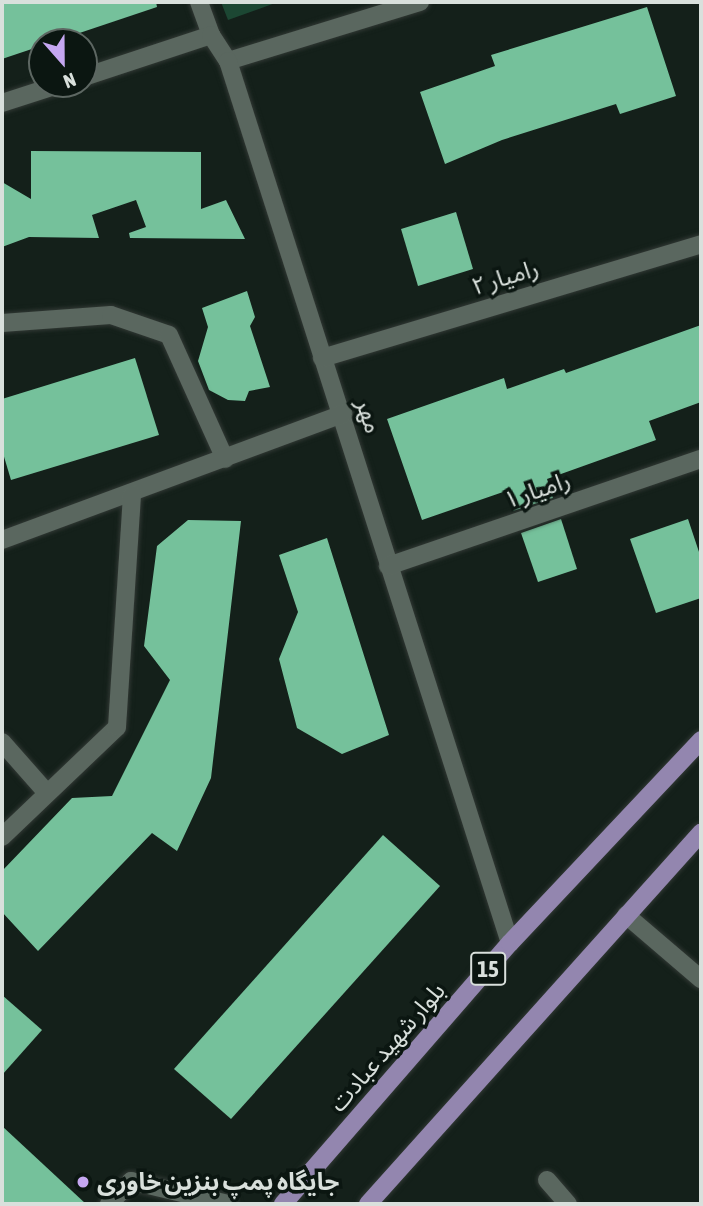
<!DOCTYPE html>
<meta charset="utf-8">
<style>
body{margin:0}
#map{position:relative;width:703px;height:1206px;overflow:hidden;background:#14201a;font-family:"Asap Condensed","Noto Sans Arabic",sans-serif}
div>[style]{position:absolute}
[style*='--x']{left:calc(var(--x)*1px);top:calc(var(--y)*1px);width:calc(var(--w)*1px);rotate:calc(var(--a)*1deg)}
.green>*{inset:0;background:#1c4733}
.building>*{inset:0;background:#75c19b}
.roads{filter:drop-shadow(0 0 2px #313834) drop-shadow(0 0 2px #313834)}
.minor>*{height:18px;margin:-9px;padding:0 9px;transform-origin:9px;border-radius:9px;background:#5a675f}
.major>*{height:18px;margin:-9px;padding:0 9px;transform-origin:9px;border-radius:9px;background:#9386af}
.dots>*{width:19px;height:19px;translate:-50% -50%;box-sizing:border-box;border:4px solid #0b1611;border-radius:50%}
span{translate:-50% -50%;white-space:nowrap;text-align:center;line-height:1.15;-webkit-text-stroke:7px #0b1611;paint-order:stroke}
.shield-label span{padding:2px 5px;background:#0b1611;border:2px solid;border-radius:5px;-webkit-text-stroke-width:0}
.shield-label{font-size:23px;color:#d9e0dc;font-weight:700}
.street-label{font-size:24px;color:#d9e0dc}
.poi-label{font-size:24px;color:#d9e0dc;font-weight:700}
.left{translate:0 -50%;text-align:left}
.frame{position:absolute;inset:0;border:4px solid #d9e0dc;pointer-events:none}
.north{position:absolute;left:28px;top:28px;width:70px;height:70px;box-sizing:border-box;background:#0b1611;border:2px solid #5d6762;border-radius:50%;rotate:159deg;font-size:19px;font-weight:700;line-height:28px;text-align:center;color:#d9e0dc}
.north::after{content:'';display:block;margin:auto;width:24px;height:32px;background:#c5a7f1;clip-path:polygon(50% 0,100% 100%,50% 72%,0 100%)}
</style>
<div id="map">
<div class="green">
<div style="clip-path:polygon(221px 2px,278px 2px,228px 20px)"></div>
</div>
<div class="building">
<div style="clip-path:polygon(2px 2px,156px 2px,157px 7px,2px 59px)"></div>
<div style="clip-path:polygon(647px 7px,676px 96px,620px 114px,616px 104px,502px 140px,445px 164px,420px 92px,495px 66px,491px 55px)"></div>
<div style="clip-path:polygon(31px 151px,201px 152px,201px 209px,226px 200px,245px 239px,130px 238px,129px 233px,146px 227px,136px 200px,92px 215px,99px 238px,29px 237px,2px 247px,2px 182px,31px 199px)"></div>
<div style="clip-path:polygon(456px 212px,473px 269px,418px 286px,401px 229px)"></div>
<div style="clip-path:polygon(247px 291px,255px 317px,250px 326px,270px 387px,249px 391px,245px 401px,228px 400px,209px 390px,198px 361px,208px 327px,202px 308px)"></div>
<div style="clip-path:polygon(701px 325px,701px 402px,649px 421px,656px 440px,547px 479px,553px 498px,513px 511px,506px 491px,422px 520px,387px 419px,504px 378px,507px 389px,564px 369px,566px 373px)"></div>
<div style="clip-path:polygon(135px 358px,159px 435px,11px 480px,2px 450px,2px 399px)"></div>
<div style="clip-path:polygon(561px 519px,577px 569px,538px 582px,521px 533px)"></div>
<div style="clip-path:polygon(688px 519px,701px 558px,701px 598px,656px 613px,630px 539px)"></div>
<div style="clip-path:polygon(188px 520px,241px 521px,211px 778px,177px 851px,152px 833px,38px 951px,2px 912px,2px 871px,72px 798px,112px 796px,170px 680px,144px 646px,157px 546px)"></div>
<div style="clip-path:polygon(327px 538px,389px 735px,342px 754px,297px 728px,279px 659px,298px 612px,279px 555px)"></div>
<div style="clip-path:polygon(383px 835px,440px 886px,231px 1119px,174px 1069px)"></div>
<div style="clip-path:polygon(2px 995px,42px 1030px,2px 1075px)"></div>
<div style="clip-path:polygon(2px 1126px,86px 1204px,2px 1204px)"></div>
</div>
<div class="roads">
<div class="minor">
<div style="--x:199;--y:2;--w:35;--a:70"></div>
<div style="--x:228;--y:61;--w:201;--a:-17.1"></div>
<div style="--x:84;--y:77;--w:134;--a:-18.3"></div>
<div style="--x:211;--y:35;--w:31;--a:57"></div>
<div style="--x:228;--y:61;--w:926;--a:72.27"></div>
<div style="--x:2;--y:103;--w:62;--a:-17.9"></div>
<div style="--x:2;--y:323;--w:109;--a:-4.2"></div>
<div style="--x:111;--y:315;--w:61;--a:19"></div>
<div style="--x:169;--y:335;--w:136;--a:65.7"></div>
<div style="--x:322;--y:358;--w:396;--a:-16.7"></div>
<div style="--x:2;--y:540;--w:364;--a:-20.3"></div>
<div style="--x:388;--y:566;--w:331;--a:-18.9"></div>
<div style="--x:2;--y:742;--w:68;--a:48.6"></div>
<div style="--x:2;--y:837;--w:159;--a:-43.7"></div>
<div style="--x:117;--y:727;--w:233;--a:-86.3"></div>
<div style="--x:626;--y:915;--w:99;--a:40.5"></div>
<div style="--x:547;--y:1180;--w:32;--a:49"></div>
<div style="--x:109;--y:1204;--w:32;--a:-46"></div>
<div style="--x:131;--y:1181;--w:100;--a:13.3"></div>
</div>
<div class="major">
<div style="--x:283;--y:1204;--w:346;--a:-49"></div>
<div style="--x:510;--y:943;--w:279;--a:-46.7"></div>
<div style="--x:368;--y:1204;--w:499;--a:-48.1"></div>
</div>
</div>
<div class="dots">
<div style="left:83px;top:1182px;background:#c5a7f1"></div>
</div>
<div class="shield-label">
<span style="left:488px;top:969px">15</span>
</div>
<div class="street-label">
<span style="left:505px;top:277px;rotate:-17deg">رامیار ۲</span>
<span style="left:369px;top:416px;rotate:72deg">مهر</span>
<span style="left:537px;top:490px;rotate:-19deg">رامیار ۱</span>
<span style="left:387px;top:1047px;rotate:-49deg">بلوار شهید عبادت</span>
</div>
<div class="poi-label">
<span class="left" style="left:97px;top:1182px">جایگاه پمپ بنزین خاوری</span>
</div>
<div class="frame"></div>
<div class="north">N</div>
</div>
